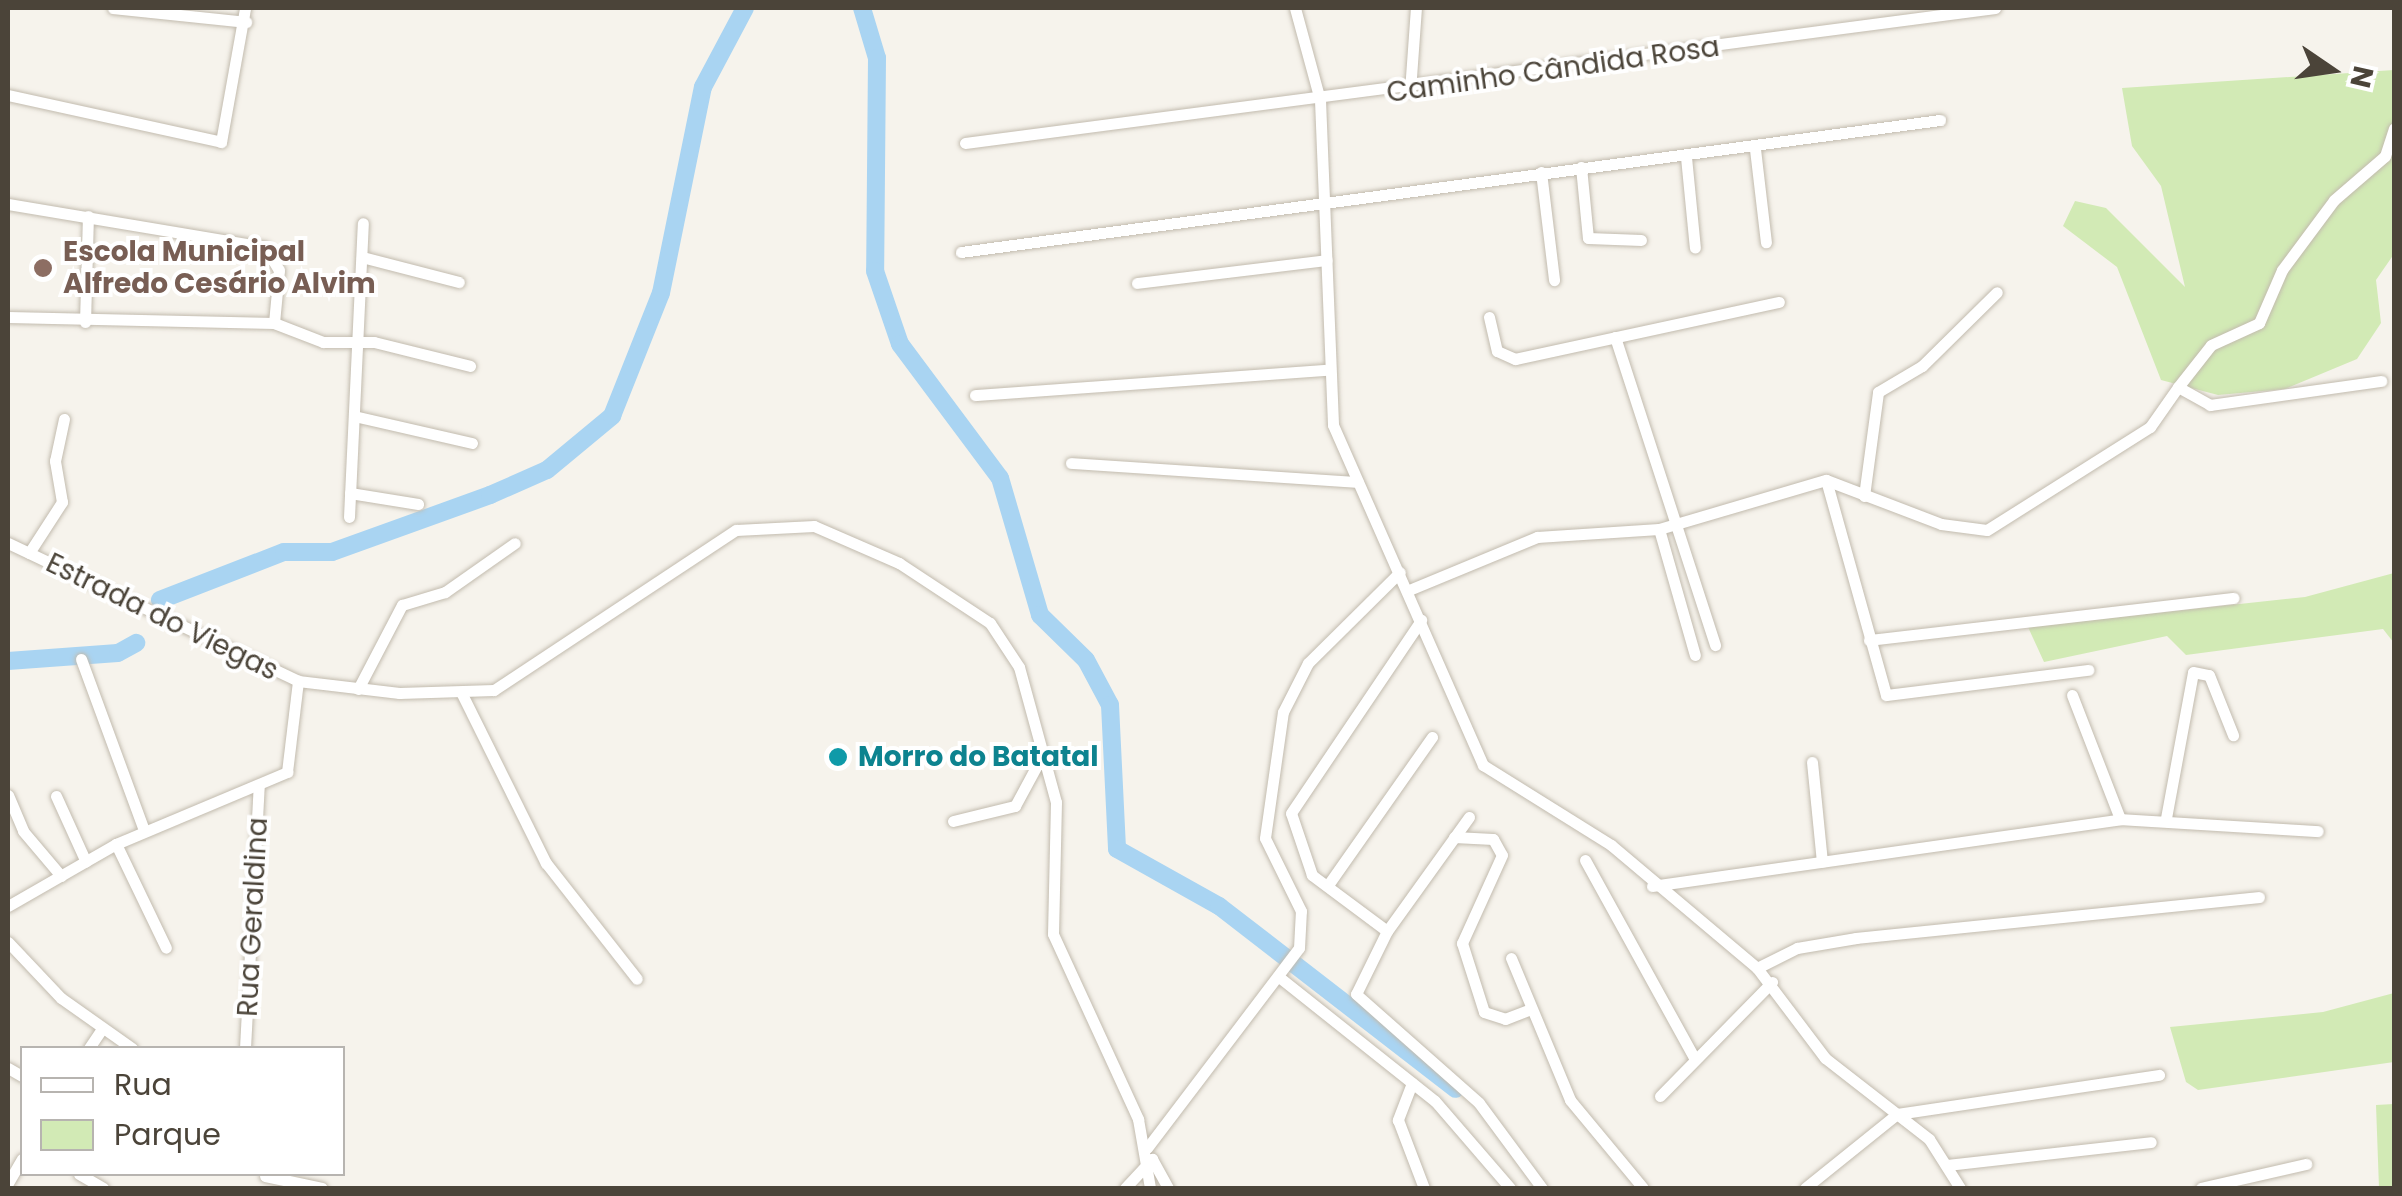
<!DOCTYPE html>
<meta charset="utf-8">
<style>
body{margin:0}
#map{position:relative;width:2402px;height:1196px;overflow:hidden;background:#f6f3ec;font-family:Poppins,sans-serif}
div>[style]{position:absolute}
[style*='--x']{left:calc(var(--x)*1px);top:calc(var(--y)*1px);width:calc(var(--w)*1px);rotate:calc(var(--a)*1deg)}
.green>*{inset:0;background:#d2eab5}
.river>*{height:18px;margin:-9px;padding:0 9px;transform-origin:9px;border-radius:9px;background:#a9d4f2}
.roads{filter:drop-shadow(0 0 2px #c2bbae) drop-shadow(0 0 2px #c2bbae)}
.minor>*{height:11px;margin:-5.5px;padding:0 5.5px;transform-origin:5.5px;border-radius:5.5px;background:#fff}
.dots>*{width:28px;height:28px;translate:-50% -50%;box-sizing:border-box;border:5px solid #fff;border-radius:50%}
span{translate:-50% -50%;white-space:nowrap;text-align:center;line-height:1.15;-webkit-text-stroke:8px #fff;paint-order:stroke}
.street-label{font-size:28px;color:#4b4439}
.education-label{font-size:28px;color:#785e54;font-weight:700}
.left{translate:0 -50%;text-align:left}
.culture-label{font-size:28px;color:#0d838f;font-weight:700}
.frame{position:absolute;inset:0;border:10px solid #4b4439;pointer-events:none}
.legend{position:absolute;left:20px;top:1046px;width:325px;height:130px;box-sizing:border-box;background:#fff;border:2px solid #b7b4b0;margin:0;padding:12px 18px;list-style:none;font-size:30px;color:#4b4439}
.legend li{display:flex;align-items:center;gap:20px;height:50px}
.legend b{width:50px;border:2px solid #b7b4b0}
.north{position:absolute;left:2282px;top:20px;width:100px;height:100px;-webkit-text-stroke:8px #fff;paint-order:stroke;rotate:103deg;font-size:28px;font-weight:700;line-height:40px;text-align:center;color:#4b4439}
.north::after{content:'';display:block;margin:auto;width:35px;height:45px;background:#4b4439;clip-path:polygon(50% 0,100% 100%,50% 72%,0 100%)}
</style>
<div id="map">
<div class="green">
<div style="clip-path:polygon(2394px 70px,2394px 254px,2376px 280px,2381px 323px,2357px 359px,2285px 389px,2218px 395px,2161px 380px,2117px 267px,2063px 226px,2075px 201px,2106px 208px,2185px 287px,2161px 186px,2132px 146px,2122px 88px)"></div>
<div style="clip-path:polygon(2394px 573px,2394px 643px,2383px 629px,2186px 655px,2167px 636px,2044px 662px,2028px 627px,2305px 597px)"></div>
<div style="clip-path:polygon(2394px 993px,2394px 1062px,2198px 1090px,2186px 1082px,2170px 1027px,2323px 1012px)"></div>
<div style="clip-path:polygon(2394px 1104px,2394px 1188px,2379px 1188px,2376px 1105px)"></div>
</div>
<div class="river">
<div style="--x:862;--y:8;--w:52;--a:73.3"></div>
<div style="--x:877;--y:58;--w:213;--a:90.5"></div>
<div style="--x:875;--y:271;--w:77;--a:71.1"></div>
<div style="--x:900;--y:344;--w:167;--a:53.3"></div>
<div style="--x:1000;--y:478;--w:143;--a:73.7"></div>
<div style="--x:1040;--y:615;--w:64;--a:44.4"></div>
<div style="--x:1086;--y:660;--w:51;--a:61.9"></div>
<div style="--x:1110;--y:705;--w:144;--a:87.2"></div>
<div style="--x:1117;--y:849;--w:117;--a:29.2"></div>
<div style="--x:1219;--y:906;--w:299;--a:37.7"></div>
<div style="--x:160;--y:600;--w:133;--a:-21.2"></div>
<div style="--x:284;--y:552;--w:48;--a:0"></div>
<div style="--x:332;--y:552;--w:168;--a:-19.8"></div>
<div style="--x:490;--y:495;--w:62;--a:-23.7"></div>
<div style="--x:547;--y:470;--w:85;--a:-39.7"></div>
<div style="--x:612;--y:416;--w:132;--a:-68.3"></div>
<div style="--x:661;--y:293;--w:210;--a:-78.5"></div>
<div style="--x:703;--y:87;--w:89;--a:-62"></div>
<div style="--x:8;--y:661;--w:110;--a:-4.2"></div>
<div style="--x:118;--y:653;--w:21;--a:-29"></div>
</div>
<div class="roads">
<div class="minor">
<div style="--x:113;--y:8;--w:134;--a:6"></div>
<div style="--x:1295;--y:8;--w:95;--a:74.8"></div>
<div style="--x:1320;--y:100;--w:325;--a:87.7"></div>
<div style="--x:1333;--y:425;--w:372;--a:66.2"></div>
<div style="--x:1483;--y:765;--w:151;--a:32"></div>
<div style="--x:1611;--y:845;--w:191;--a:40.1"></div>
<div style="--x:1757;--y:968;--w:113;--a:52.9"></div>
<div style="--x:1825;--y:1058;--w:132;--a:37.9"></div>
<div style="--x:1929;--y:1139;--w:58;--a:57.7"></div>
<div style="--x:1410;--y:91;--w:83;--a:-85.9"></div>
<div style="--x:8;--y:95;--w:218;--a:12.4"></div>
<div style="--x:221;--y:142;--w:136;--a:-79.8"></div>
<div style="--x:965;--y:143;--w:1039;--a:-7.47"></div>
<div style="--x:1755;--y:149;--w:94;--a:83.3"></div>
<div style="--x:1686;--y:157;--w:91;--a:84.4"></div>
<div style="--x:1581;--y:167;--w:71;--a:84.4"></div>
<div style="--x:1588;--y:238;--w:53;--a:2.2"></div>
<div style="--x:1541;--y:172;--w:109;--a:83.1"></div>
<div style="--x:8;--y:204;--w:261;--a:9.5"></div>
<div style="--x:265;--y:247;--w:27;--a:59"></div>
<div style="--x:279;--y:270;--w:53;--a:95.4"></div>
<div style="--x:961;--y:252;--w:988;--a:-7.68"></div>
<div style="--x:362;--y:257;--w:100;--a:14.5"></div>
<div style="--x:1137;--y:283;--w:191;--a:-6.9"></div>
<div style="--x:8;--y:317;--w:266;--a:1.3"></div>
<div style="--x:1489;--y:317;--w:35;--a:77"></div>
<div style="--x:1497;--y:351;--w:20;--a:24"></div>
<div style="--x:1515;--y:359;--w:270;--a:-12.2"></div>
<div style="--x:85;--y:322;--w:106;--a:-88.4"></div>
<div style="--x:274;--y:323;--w:53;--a:21.2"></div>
<div style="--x:323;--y:342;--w:51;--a:0"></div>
<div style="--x:374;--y:342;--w:99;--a:14"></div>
<div style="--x:1615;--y:337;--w:324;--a:72"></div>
<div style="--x:2178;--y:387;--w:53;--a:-51.8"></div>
<div style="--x:2211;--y:345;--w:53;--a:-24.6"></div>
<div style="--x:2259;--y:323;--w:58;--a:-66.5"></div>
<div style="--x:2282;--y:270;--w:87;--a:-53.4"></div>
<div style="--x:2334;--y:200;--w:67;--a:-40.8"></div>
<div style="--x:2385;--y:156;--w:29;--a:-72"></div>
<div style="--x:975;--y:395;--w:351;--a:-4.1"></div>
<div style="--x:354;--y:416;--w:121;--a:12.9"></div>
<div style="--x:1071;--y:463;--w:287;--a:3.8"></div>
<div style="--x:1826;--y:480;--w:223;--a:74.4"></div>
<div style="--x:1886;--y:695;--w:204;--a:-7.1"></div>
<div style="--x:350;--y:493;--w:69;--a:9.2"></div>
<div style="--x:1864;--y:496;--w:105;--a:-82.3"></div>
<div style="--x:1878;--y:392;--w:51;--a:-30.6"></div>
<div style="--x:1922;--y:366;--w:105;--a:-44.6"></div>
<div style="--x:349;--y:517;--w:294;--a:-87.3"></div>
<div style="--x:1659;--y:529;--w:131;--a:74.1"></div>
<div style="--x:8;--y:543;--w:321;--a:25.4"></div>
<div style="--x:298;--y:681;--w:102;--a:6.8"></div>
<div style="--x:399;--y:693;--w:95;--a:-1.8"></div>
<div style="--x:494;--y:690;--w:290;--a:-33.5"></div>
<div style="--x:736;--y:530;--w:78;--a:-2.9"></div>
<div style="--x:814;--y:526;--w:93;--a:23.5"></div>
<div style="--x:899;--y:563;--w:109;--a:33.4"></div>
<div style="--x:990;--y:623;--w:53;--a:56.6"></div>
<div style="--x:1019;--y:667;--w:140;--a:74.7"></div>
<div style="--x:1056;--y:802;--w:132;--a:91.3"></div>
<div style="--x:1053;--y:934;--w:204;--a:65.3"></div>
<div style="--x:1138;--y:1119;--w:70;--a:80.1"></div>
<div style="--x:29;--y:553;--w:61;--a:-57.1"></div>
<div style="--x:62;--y:502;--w:42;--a:-99.7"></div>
<div style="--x:55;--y:461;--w:43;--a:-77.9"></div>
<div style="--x:1409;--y:590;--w:139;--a:-22.5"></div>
<div style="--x:1537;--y:537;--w:122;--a:-3.8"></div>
<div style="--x:1659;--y:529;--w:174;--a:-16.4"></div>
<div style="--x:1826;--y:480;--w:123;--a:20.9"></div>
<div style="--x:1941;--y:524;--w:46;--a:7.4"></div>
<div style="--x:1987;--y:530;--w:193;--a:-32.3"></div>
<div style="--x:2150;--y:427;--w:49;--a:-55"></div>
<div style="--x:2178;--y:387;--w:37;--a:29"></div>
<div style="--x:2210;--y:405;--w:173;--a:-8"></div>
<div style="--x:1869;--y:640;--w:367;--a:-6.6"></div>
<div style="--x:81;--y:659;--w:182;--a:69.8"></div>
<div style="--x:358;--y:689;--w:95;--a:-62.4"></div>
<div style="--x:402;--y:605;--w:45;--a:-16.8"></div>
<div style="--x:445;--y:592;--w:85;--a:-35"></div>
<div style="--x:462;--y:694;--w:189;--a:63.6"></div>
<div style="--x:546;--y:863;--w:147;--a:51.9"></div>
<div style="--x:2072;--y:695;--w:133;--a:68.8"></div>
<div style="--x:1812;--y:762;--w:100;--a:84.3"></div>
<div style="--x:8;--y:795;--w:39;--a:67"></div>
<div style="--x:23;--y:831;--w:59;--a:49.8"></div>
<div style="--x:56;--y:796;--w:72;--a:65.6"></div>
<div style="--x:1469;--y:817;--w:140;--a:125.7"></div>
<div style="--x:1387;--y:931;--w:70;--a:116.2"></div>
<div style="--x:1356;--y:994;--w:164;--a:41.5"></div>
<div style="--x:1479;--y:1103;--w:106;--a:53.5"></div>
<div style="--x:2166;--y:818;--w:148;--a:-79.5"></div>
<div style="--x:2193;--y:672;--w:16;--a:11"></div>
<div style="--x:2209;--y:675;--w:65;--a:68.2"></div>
<div style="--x:953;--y:821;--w:64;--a:-13.6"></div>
<div style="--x:1015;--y:806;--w:59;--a:-61.7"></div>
<div style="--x:1454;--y:837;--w:39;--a:3"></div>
<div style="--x:1493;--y:839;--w:18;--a:61"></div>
<div style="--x:1502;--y:855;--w:97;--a:114.4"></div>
<div style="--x:1462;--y:943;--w:72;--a:72.3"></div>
<div style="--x:1484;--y:1012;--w:22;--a:18"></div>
<div style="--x:1505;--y:1019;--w:26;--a:-21"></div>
<div style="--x:116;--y:844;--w:115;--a:64.3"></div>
<div style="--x:1585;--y:860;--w:227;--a:61.1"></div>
<div style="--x:1328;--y:885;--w:181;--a:-54.9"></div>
<div style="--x:1652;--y:886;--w:473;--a:-8.1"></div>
<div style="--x:2120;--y:819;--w:198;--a:3.5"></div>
<div style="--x:8;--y:906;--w:125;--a:-29.9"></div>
<div style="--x:116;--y:844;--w:186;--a:-22.8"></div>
<div style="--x:287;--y:772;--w:92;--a:-83.1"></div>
<div style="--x:1387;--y:931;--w:94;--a:-143.3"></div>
<div style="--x:1312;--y:875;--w:65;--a:-108.7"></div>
<div style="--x:1291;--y:813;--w:233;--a:-56"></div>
<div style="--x:8;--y:942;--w:77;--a:46.6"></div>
<div style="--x:61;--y:998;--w:87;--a:35.2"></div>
<div style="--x:1511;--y:958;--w:154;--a:67.4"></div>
<div style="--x:1570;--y:1100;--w:114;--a:50.3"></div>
<div style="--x:1757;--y:968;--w:45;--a:-26.6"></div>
<div style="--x:1797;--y:948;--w:60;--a:-9.6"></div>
<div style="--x:1856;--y:938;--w:405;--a:-5.8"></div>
<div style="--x:1279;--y:977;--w:199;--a:38.5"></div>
<div style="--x:1435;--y:1101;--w:115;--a:49.2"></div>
<div style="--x:89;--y:1048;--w:22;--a:-56"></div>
<div style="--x:245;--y:1048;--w:263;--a:-87"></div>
<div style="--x:8;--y:1068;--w:16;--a:30"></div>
<div style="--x:1412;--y:1083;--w:40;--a:111"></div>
<div style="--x:1398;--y:1120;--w:73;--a:69.1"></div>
<div style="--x:1660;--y:1096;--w:160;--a:-45.5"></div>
<div style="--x:1147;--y:1148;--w:251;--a:-52.8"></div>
<div style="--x:1299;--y:948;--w:37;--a:-87"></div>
<div style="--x:1301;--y:911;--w:81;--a:-116.3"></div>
<div style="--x:1265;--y:838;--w:127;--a:-81.9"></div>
<div style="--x:1283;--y:712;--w:55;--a:-63"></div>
<div style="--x:1308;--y:663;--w:129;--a:-44.7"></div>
<div style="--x:1947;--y:1165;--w:205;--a:-6.4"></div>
<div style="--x:79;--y:1174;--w:28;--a:30"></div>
<div style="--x:265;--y:1176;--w:58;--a:11.9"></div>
<div style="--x:8;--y:1183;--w:28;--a:-60"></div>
<div style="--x:1125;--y:1188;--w:40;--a:-47"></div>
<div style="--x:1152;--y:1159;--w:33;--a:61"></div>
<div style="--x:1805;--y:1188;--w:118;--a:-38.8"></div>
<div style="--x:1897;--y:1114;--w:265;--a:-8.5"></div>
<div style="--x:2201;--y:1188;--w:108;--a:-12.9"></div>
</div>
</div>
<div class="dots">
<div style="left:43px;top:268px;background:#8d6e63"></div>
<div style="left:838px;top:757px;background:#0f9aa8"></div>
</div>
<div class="street-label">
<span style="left:1553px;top:70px;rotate:-8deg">Caminho Cândida Rosa</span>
<span style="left:162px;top:617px;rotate:26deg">Estrada do Viegas</span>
<span style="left:253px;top:917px;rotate:-87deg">Rua Geraldina</span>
</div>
<div class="education-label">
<span class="left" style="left:63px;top:268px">Escola Municipal<br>Alfredo Cesário Alvim</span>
</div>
<div class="culture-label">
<span class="left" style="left:858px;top:757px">Morro do Batatal</span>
</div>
<div class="frame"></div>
<ul class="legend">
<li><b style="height:12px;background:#fff"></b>Rua</li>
<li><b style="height:28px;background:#d2eab5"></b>Parque</li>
</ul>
<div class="north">N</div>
</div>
